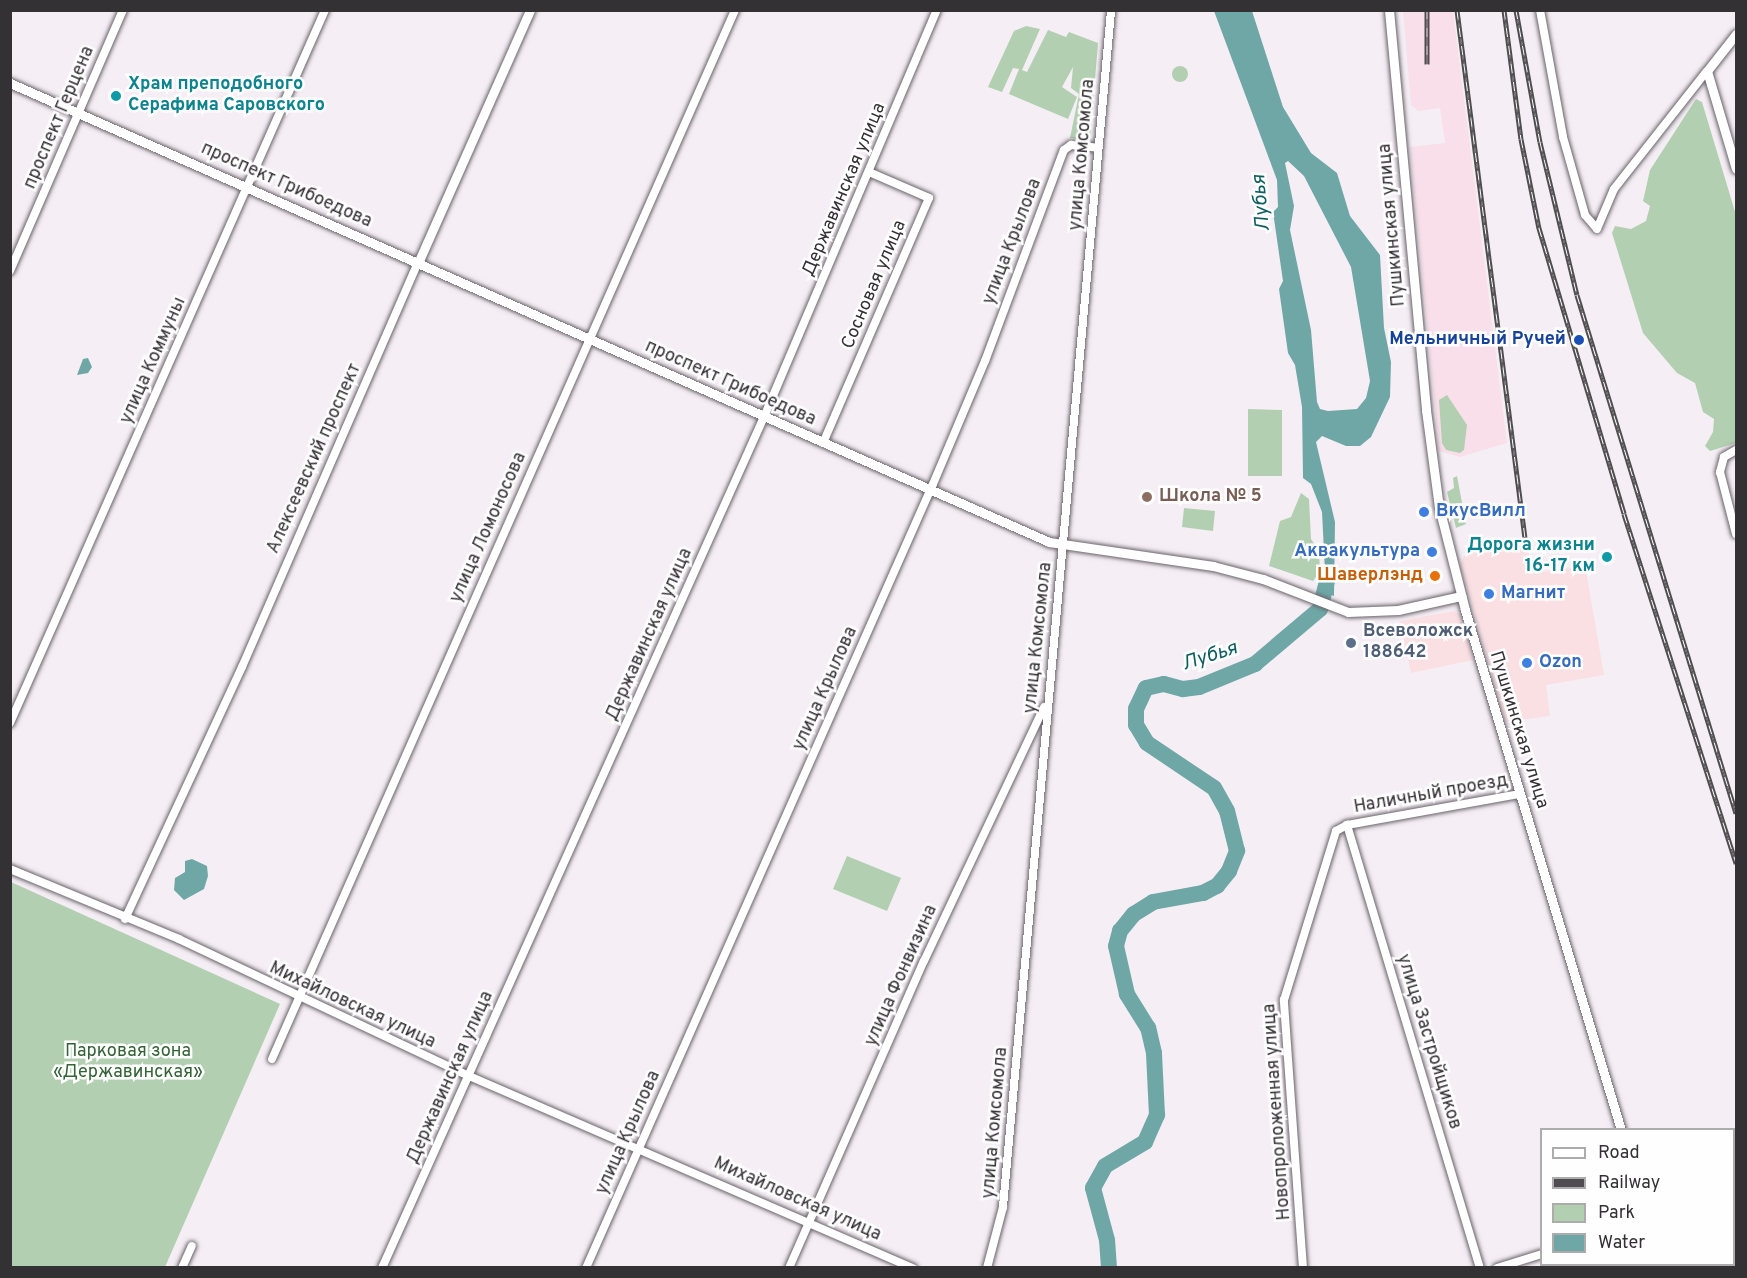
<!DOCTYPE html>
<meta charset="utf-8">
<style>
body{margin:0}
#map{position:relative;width:1747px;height:1278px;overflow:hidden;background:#f5eff5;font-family:Overpass,sans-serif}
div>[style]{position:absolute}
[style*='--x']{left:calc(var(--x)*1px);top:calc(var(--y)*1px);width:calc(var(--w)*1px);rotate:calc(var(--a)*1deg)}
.commercial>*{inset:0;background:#fadfe3}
.industrial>*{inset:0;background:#f8dfea}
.green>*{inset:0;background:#b2cfb1}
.round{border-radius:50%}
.water>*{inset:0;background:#6fa7a7}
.river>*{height:16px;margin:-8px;padding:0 8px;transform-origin:8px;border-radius:8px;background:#6fa7a7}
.roads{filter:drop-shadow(0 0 2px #696369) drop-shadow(0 0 2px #696369)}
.minor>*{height:8px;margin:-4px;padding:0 4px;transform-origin:4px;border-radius:4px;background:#fff}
.tertiary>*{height:9px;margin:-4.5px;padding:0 4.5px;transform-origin:4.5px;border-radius:4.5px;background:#fff}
.rail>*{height:5px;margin-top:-2.5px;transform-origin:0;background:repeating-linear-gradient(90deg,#fffeff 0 9px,#504d50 0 18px);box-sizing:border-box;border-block:2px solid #504d50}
.dots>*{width:16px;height:16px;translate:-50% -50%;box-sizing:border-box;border:3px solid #fffeff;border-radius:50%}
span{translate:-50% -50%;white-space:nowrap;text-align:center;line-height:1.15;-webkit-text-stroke:5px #fffeff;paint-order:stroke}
.culture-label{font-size:18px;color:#0d838f;font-weight:700}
.left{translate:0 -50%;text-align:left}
.right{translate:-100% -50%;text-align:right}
.street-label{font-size:18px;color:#333133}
.transit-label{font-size:18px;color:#164399;font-weight:700}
.education-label{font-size:18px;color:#785e54;font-weight:700}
.shop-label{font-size:18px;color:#366cbe;font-weight:700}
.food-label{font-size:18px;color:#c56008;font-weight:700}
.service-label{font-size:18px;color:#4e5e75;font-weight:700}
.park-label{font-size:18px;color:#346336}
.water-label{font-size:20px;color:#0e5e5f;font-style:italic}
.frame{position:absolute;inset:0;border:12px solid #333133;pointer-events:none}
.legend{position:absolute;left:1540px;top:1128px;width:195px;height:138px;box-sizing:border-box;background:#fffeff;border:2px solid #adacad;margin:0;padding:8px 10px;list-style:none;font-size:18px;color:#333133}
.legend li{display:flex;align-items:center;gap:12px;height:30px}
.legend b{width:30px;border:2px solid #adacad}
</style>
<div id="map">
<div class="commercial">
<div style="clip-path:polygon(1527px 539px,1531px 574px,1585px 565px,1604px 675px,1546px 685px,1550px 716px,1506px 722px,1460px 564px,1467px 551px)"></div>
<div style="clip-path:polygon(1454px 611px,1460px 615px,1473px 660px,1411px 673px,1400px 621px)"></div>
</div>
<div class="industrial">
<div style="clip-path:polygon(1403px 11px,1453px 11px,1507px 443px,1460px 457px,1439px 451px,1410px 147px,1445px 143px,1440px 108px,1418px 111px,1411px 105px)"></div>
</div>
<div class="green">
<div style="clip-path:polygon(1026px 26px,1040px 29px,1022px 70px,1027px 72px,1048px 30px,1066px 37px,1069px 32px,1098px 43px,1090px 140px,1070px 138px,1079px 94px,1071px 88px,1073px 67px,1062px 87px,1077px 97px,1068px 119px,1009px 94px,1019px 69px,1013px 68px,1002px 92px,988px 87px,1014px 31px)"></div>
<div class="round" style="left:1172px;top:66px;width:16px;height:16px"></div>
<div style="clip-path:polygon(1696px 99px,1702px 102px,1736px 215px,1736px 443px,1710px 451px,1705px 446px,1713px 432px,1714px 419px,1703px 412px,1695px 383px,1677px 373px,1643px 333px,1612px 233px,1615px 226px,1631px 229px,1646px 221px,1650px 206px,1643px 201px,1650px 170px)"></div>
<div style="clip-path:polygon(1447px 395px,1467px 425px,1464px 450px,1460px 453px,1446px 450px,1442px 443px,1439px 400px)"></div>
<div style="clip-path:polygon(1248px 409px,1282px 410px,1282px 476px,1248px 476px)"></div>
<div style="clip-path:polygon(1457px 476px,1466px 524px,1456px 528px,1447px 492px,1454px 488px,1453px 478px)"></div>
<div style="clip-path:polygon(1301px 493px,1309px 499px,1311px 539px,1319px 551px,1320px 571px,1313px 581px,1269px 566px,1280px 521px,1291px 517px)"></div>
<div style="clip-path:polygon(1184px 508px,1215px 511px,1213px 531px,1182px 527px)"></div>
<div style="clip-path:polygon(847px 856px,901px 878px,887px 911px,833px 889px)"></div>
<div style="clip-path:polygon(11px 882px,280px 1004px,165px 1267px,11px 1267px)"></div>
</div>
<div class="water">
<div style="clip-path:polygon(evenodd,1214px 11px,1252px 11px,1283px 107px,1311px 153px,1337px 173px,1350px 216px,1380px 255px,1384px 328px,1391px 362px,1390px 397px,1371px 437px,1360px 446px,1346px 446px,1322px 436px,1316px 442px,1335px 522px,1334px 596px,1320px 591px,1325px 572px,1322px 512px,1311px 484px,1303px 478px,1302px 407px,1295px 365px,1288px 353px,1279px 289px,1283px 281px,1273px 212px,1278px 207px,1277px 180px,1214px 11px,1288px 161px,1304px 176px,1351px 267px,1370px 381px,1366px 398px,1357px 409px,1328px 411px,1320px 409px,1317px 402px,1311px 330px,1290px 230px,1294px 206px,1285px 163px,1288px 161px)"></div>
<div style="clip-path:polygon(88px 358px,92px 367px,88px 373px,77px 375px,83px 359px)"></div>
<div style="clip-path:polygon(192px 859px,207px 866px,208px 876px,204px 889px,184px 900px,174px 890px,175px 878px,185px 872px,185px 861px)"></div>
</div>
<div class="river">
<div style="--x:1109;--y:1268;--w:28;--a:-94"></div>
<div style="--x:1107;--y:1240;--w:54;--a:-105.1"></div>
<div style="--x:1093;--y:1188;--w:25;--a:-61"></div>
<div style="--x:1105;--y:1166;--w:47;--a:-31"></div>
<div style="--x:1145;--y:1142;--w:30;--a:-66"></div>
<div style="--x:1157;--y:1115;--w:62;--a:-92.8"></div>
<div style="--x:1154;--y:1053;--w:26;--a:-103"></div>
<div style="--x:1148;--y:1028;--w:40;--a:-122"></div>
<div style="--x:1127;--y:994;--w:49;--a:-102.9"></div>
<div style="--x:1116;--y:946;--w:16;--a:-75"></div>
<div style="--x:1120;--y:931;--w:22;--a:-51"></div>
<div style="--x:1134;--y:914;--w:22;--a:-32"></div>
<div style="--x:1153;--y:902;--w:51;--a:-10.2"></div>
<div style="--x:1203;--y:893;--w:16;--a:-27"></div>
<div style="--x:1217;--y:886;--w:19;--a:-51"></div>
<div style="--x:1229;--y:871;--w:22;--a:-68"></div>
<div style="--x:1237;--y:851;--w:41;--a:-104"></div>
<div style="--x:1227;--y:811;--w:26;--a:-119"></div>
<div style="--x:1214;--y:788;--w:81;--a:-146.1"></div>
<div style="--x:1147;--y:743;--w:21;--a:-121"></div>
<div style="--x:1136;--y:725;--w:16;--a:-90"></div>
<div style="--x:1136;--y:709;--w:23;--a:-65"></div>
<div style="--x:1146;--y:688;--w:18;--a:-13"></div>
<div style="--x:1164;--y:684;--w:20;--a:15"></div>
<div style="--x:1183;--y:689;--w:16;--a:-7"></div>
<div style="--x:1199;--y:687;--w:61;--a:-22.3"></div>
<div style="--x:1255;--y:664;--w:85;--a:-40.2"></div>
<div style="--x:1320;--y:609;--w:38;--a:-76"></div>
</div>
<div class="roads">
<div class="minor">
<div style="--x:1540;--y:10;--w:129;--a:79.7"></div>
<div style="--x:1563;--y:137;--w:81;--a:74.2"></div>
<div style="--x:1585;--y:215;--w:18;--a:49"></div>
<div style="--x:1597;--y:229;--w:43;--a:-67"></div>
<div style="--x:1614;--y:189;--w:150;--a:-51.8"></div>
<div style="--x:10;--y:271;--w:284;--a:-66.6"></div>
<div style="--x:823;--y:443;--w:267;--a:-66.6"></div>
<div style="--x:929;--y:198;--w:65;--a:-156.6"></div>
<div style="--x:1736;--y:450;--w:14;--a:150"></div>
<div style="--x:1724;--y:457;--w:16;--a:105"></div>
<div style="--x:1720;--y:472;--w:64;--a:75.5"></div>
<div style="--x:10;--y:723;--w:779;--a:-66.16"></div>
<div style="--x:1347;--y:825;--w:463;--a:73.3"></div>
<div style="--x:10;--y:869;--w:183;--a:22.5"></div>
<div style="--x:179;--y:939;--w:321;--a:25.3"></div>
<div style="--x:469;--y:1076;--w:484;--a:23.4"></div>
<div style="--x:125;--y:919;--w:278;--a:-65.1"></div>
<div style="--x:242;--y:667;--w:441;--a:-66.5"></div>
<div style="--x:272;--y:1059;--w:1147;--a:-66.18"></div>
<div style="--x:182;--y:1268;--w:24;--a:-66"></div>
<div style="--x:382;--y:1268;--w:933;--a:-65.83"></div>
<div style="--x:764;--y:417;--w:442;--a:-67"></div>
<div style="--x:586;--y:1268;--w:857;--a:-66.13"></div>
<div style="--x:933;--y:484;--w:134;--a:-67.1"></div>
<div style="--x:985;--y:361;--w:225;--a:-69.5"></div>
<div style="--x:1064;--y:150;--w:9;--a:-36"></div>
<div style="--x:1071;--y:145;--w:27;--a:6"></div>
<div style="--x:789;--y:1268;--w:335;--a:-66.3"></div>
<div style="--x:924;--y:961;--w:281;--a:-64.7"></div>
<div style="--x:987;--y:1268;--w:63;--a:-75.3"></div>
<div style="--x:1003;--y:1207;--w:1202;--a:-84.84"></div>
<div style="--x:1303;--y:1268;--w:269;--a:-94.1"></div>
<div style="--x:1284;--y:1000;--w:177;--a:-72.9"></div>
<div style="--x:1336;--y:831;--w:13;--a:-29"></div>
<div style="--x:1347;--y:825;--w:176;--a:-10.2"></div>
<div style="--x:1497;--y:1268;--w:47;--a:-17.3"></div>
</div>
<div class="tertiary">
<div style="--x:1389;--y:10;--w:402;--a:84.7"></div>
<div style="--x:1426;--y:410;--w:98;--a:82.4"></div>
<div style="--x:1439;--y:507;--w:106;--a:75.8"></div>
<div style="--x:1465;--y:610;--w:543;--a:73.3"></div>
<div style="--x:1736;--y:34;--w:47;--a:128.1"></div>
<div style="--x:1707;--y:71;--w:102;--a:73.5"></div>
<div style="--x:10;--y:83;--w:1136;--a:23.83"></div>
<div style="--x:1049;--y:542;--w:166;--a:8.3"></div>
<div style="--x:1213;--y:566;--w:52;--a:14.6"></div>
<div style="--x:1263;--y:579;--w:91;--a:21.2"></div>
<div style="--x:1348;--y:612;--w:50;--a:-2.3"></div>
<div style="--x:1398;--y:610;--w:65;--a:-12.5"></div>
<div style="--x:418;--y:263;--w:277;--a:-66.1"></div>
<div style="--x:1661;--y:1264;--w:4;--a:76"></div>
</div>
</div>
<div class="rail">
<div style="--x:1427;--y:10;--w:54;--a:90"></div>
<div style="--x:1457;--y:10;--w:540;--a:82.66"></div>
<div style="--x:1504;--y:10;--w:130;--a:82.5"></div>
<div style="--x:1521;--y:139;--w:91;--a:78.6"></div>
<div style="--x:1539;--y:228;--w:298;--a:73.4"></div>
<div style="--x:1624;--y:514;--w:367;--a:72.2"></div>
<div style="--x:1516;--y:10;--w:134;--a:79.7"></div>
<div style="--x:1540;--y:142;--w:157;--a:76.4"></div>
<div style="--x:1577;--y:295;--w:542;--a:72.94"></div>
</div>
<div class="dots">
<div style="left:116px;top:96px;background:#0f9aa8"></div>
<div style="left:1579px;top:340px;background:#1a4fb4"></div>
<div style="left:1147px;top:497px;background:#8d6e63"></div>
<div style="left:1424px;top:512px;background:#3f7fe0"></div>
<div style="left:1432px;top:552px;background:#3f7fe0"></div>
<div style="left:1607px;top:557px;background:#0f9aa8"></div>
<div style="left:1435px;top:576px;background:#e8710a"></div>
<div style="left:1489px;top:594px;background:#3f7fe0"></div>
<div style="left:1351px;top:643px;background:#5c6f8a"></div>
<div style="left:1527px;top:663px;background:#3f7fe0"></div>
</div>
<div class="culture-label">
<span class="left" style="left:128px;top:96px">Храм преподобного<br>Серафима Саровского</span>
<span class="right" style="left:1595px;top:557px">Дорога жизни<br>16-17 км</span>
</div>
<div class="street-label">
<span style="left:60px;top:118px;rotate:-67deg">проспект Герцена</span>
<span style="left:1083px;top:155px;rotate:-85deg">улица Комсомола</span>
<span style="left:286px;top:186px;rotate:24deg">проспект Грибоедова</span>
<span style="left:845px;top:190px;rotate:-67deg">Державинская улица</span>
<span style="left:1393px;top:225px;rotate:-95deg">Пушкинская улица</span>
<span style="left:1013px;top:242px;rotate:-69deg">улица Крылова</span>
<span style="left:875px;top:285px;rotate:-67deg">Сосновая улица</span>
<span style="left:154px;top:361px;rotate:-66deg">улица Коммуны</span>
<span style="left:730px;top:384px;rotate:24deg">проспект Грибоедова</span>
<span style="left:315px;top:459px;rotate:-66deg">Алексеевский проспект</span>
<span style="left:489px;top:528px;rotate:-66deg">улица Ломоносова</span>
<span style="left:650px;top:635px;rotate:-66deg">Державинская улица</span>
<span style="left:1039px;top:638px;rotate:-84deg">улица Комсомола</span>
<span style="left:826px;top:689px;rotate:-66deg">улица Крылова</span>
<span style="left:1518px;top:730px;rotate:73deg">Пушкинская улица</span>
<span style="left:1431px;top:795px;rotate:-10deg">Наличный проезд</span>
<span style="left:902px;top:976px;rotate:-66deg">улица Фонвизина</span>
<span style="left:352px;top:1006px;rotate:25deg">Михайловская улица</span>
<span style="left:1428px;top:1042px;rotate:73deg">улица Застройщиков</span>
<span style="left:451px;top:1078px;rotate:-66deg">Державинская улица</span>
<span style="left:1278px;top:1112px;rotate:-94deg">Новопроложенная улица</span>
<span style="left:996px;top:1123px;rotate:-85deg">улица Комсомола</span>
<span style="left:629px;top:1133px;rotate:-66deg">улица Крылова</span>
<span style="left:797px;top:1200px;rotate:24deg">Михайловская улица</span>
</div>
<div class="transit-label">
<span class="right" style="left:1566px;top:340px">Мельничный Ручей</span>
</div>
<div class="education-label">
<span class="left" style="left:1159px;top:497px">Школа № 5</span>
</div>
<div class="shop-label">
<span class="left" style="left:1436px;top:512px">ВкусВилл</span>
<span class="right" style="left:1420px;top:552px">Аквакультура</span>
<span class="left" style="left:1501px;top:594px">Магнит</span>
<span class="left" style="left:1539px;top:663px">Ozon</span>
</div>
<div class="food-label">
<span class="right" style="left:1423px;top:576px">Шаверлэнд</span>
</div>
<div class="service-label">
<span class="left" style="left:1363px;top:643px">Всеволожск<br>188642</span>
</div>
<div class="park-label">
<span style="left:128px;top:1063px">Парковая зона<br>«Державинская»</span>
</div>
<div class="water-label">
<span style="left:1262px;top:203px;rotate:-95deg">Лубья</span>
<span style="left:1210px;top:657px;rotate:-18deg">Лубья</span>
</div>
<div class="frame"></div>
<ul class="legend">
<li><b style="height:8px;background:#fff"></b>Road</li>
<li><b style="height:8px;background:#504d50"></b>Railway</li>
<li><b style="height:16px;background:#b2cfb1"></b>Park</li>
<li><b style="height:16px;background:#6fa7a7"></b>Water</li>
</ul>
</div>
